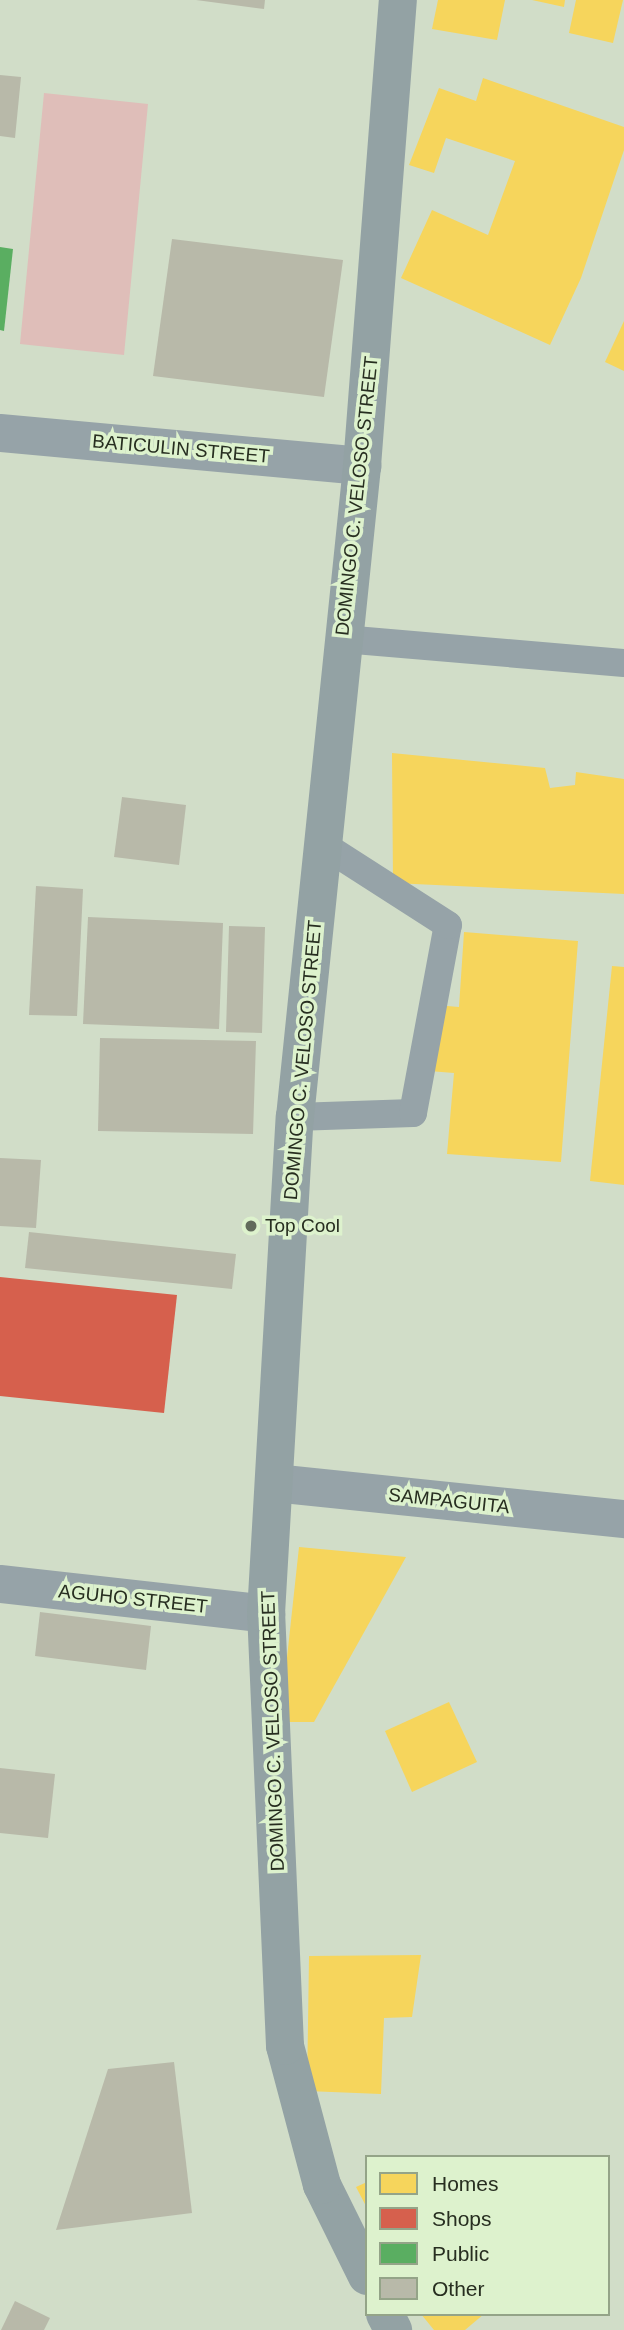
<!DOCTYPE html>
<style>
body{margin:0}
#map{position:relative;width:624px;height:2330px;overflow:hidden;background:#d1ddc8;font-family:Arial,sans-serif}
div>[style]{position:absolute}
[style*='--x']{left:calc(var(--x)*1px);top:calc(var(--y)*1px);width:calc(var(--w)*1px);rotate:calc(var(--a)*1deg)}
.green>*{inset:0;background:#dfbeb9}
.homes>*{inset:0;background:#f6d55c}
.shops>*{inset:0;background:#d6604d}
.public>*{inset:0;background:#5aae61}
.building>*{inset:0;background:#b8b9a9}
.service>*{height:28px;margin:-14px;padding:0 14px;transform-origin:14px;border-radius:14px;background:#96a3a8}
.minor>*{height:38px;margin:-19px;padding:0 19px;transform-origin:19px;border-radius:19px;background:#96a3a8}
.secondary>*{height:38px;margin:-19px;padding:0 19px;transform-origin:19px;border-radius:19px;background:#93a2a4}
.dots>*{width:19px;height:19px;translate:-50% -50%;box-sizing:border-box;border:4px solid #ddf2cd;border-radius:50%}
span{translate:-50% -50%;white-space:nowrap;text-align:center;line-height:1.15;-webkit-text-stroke:7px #ddf2cd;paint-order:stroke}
.street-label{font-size:19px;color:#272e20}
.poi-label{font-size:19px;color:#272e20}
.left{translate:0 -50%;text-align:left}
.legend{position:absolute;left:365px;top:2155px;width:245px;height:161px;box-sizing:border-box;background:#ddf2cd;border:2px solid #94a488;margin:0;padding:9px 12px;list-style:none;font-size:21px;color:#272e20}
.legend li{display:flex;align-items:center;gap:14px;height:35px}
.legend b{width:35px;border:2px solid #94a488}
</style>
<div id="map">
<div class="green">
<div style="clip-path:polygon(44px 93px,148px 104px,124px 355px,20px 344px)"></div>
</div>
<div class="homes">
<div style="clip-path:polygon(438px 0,505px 0,497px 40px,432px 29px)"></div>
<div style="clip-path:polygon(532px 0,565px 0,564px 7px)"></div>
<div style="clip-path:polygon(576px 0,623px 0,613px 43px,569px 33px)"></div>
<div style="clip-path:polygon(483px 78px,624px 127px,624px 150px,581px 278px,550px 345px,401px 278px,432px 210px,488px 235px,515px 161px,446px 138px,434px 173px,409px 165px,439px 88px,476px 101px)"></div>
<div style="clip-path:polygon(624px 321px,624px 371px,605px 362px)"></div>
<div style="clip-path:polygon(392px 753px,545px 768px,550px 788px,575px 785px,576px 772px,624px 779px,624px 894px,393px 883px)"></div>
<div style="clip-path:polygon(464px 932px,578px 941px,561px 1162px,447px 1154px,454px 1073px,429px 1071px,435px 1005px,459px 1007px)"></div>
<div style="clip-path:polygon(612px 966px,624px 967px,624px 1185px,590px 1181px)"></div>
<div style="clip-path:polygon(299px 1547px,406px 1557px,314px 1722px,280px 1722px)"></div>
<div style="clip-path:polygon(449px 1702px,477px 1762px,412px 1792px,385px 1731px)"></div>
<div style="clip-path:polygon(421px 1955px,412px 2017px,384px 2018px,381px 2094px,307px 2091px,309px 1956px)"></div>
<div style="clip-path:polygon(367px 2182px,367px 2208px,356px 2187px)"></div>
<div style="clip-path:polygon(421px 2314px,484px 2314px,465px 2330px,434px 2330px)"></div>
</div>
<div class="shops">
<div style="clip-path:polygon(0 1277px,177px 1295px,164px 1413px,0 1396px)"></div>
</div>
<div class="public">
<div style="clip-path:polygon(0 247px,13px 249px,4px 331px,0 330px)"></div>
</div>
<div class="building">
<div style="clip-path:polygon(196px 0,265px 0,264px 9px)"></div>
<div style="clip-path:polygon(0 75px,21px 77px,15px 138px,0 136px)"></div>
<div style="clip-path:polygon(172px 239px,343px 260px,324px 397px,153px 376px)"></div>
<div style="clip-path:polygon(122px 797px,186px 805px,179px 865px,114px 857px)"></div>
<div style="clip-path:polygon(36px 886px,83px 889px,77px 1016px,29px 1015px)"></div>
<div style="clip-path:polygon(88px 917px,223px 923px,219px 1029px,83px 1024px)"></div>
<div style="clip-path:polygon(229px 926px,265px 927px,262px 1033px,226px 1032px)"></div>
<div style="clip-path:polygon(100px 1038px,256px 1041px,253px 1134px,98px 1131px)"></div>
<div style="clip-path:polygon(0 1158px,41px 1160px,36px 1228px,0 1226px)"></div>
<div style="clip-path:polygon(29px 1232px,236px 1254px,232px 1289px,25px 1268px)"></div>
<div style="clip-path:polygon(40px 1612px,151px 1626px,146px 1670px,35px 1656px)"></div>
<div style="clip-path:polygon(0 1768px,55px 1774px,48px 1838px,0 1833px)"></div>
<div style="clip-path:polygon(174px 2062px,192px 2213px,56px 2230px,108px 2069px)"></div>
<div style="clip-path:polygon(15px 2301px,50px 2318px,44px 2330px,1px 2330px)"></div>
</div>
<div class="service">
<div style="--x:343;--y:639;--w:282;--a:4.9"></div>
<div style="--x:295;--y:1117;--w:118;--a:-1.9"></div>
<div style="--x:413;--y:1113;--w:191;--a:-79.5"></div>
<div style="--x:448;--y:925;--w:150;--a:-147.3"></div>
</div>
<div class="minor">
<div style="--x:0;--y:433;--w:364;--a:5.2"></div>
<div style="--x:274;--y:1483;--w:352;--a:5.9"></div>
<div style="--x:0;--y:1584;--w:268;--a:6.4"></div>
</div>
<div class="secondary">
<div style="--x:367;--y:2276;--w:102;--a:-116.3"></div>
<div style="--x:322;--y:2185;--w:144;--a:-104.9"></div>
<div style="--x:285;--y:2046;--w:432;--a:-92.5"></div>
<div style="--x:266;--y:1614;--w:498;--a:-86.7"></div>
<div style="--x:295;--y:1117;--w:654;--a:-84.12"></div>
<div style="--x:362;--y:466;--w:467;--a:-85.6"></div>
<div style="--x:385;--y:2314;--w:18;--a:63"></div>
</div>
<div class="dots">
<div style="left:251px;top:1226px;background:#626b5b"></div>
</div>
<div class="street-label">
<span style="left:181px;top:449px;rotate:5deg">BATICULIN STREET</span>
<span style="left:357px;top:496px;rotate:-84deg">DOMINGO C. VELOSO STREET</span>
<span style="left:303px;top:1060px;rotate:-85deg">DOMINGO C. VELOSO STREET</span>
<span style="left:449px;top:1501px;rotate:6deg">SAMPAGUITA</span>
<span style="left:133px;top:1599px;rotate:6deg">AGUHO STREET</span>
<span style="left:273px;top:1731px;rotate:-92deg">DOMINGO C. VELOSO STREET</span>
</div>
<div class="poi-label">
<span class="left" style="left:265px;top:1226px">Top Cool</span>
</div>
<ul class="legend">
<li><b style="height:19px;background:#f6d55c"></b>Homes</li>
<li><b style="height:19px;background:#d6604d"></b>Shops</li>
<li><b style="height:19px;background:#5aae61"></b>Public</li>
<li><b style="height:19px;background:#b8b9a9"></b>Other</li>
</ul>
</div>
